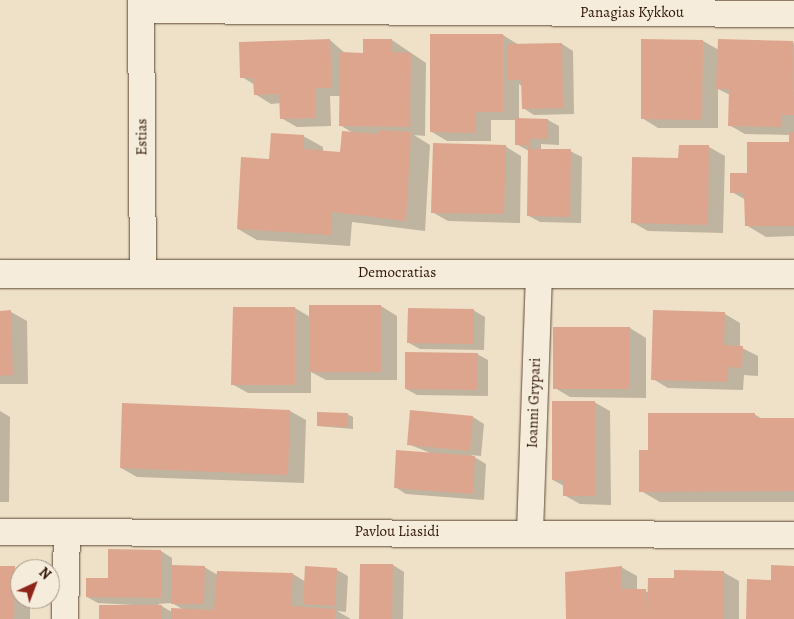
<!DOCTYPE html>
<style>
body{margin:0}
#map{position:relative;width:794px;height:619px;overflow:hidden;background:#efe1c8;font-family:Alegreya,serif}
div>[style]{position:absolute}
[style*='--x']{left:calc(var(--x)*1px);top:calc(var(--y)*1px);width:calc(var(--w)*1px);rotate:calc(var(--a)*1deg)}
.shadow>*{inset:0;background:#0003}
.building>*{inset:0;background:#dda58d}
.roads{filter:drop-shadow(0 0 1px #5e4734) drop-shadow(0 0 1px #5e4734)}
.street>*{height:26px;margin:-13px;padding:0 13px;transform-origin:13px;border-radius:13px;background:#f5ecdb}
.secondary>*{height:28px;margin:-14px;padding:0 14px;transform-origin:14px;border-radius:14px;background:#f5ecdb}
span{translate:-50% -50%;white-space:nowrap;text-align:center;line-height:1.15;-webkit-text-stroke:4px #f5ecdb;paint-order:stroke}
.street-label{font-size:15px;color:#2e1402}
.north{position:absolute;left:10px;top:559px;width:50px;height:50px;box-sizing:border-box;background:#f5ecdb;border:1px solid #a59684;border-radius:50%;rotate:43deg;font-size:14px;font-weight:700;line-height:20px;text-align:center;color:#2e1402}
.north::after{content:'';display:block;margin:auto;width:18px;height:22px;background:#8f2418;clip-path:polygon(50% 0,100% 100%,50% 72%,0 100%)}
</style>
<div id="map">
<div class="shadow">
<div style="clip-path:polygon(503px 35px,519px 45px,562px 44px,573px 51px,574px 114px,534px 115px,523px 108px,522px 86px,519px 84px,519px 119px,548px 120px,559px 126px,559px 145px,541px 144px,541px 150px,570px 151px,582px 157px,581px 223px,540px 222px,529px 216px,529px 151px,516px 144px,516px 120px,491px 120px,491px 141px,447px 141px,432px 132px)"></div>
<div style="clip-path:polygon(330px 40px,346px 54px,364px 54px,364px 40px,392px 40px,426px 63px,425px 136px,414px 135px,430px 145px,425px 231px,352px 222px,350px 246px,257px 240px,238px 229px,270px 160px,303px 136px,323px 147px,323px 152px,342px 153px,353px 133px,340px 125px,340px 96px,330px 96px,331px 126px,297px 127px,281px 118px,281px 103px,271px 104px,255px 94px,255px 85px,242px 77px)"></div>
<div style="clip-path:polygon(703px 41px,719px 50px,794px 43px,794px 236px,766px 237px,746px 225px,746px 200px,732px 192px,791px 143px,791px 135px,745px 134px,729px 125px,730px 95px,718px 89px,718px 128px,658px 128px,642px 118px)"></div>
<div style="clip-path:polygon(505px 146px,521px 156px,520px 223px,448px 221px,432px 212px)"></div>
<div style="clip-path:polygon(709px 147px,725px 156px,723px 233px,648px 231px,632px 222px,679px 159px)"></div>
<div style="clip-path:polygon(381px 306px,397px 316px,397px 380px,326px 380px,311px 372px,311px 393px,248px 393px,232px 384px,295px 308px,310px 317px)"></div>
<div style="clip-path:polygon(473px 310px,485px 317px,484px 350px,420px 349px,409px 343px)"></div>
<div style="clip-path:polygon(0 312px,11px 312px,27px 321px,28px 384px,0 384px)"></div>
<div style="clip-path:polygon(725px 314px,740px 323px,740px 347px,758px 356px,758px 376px,744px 375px,743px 390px,668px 388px,653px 379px)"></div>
<div style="clip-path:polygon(630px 328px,646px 338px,646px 398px,570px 397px,555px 388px)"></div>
<div style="clip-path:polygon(477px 354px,488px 360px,488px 396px,417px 395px,406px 389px)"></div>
<div style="clip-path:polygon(594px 402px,610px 411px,611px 505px,580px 504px,564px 495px,564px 486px,553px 480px)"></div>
<div style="clip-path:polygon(0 411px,10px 417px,9px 502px,0 502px)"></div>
<div style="clip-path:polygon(290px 411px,306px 420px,304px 483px,137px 477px,121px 468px)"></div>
<div style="clip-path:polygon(347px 414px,353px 417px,353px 429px,318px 426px)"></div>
<div style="clip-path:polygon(754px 414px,764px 420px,794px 420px,794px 502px,660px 502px,641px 491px,649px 451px)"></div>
<div style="clip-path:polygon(473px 417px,484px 424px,481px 456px,471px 455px,486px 464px,484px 500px,406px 494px,395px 487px,433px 454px,408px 444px)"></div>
<div style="clip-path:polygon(evenodd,161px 551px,172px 558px,172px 567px,204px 567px,218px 575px,293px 574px,306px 582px,307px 568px,337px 570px,348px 576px,346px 612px,337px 611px,351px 619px,100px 619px,149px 606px,98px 603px,87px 597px,161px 551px,172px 603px,184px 610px,172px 612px,158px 604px,172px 603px)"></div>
<div style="clip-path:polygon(393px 565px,404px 572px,403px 619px,360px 619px)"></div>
<div style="clip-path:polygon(0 567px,20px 570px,20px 599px,30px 599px,30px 619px,0 619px)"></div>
<div style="clip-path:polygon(621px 567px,637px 576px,637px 591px,648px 592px,675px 579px,723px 572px,739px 581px,739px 619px,567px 619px)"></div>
</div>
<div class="building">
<div style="clip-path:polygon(430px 34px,503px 34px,503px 112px,476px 112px,476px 133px,430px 132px)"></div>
<div style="clip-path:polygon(330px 39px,332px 88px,315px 88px,316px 118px,280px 119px,279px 94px,254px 95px,253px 78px,240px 78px,239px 42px)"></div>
<div style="clip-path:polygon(363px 39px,392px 39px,392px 52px,411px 53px,410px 127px,339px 126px,340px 52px,363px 53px)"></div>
<div style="clip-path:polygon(641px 39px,703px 40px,702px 120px,641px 119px)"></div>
<div style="clip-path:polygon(718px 39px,793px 41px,794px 115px,782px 115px,782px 127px,728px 126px,729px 89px,716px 89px)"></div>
<div style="clip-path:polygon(562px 43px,563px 108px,522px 109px,521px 80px,508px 80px,507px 44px)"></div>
<div style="clip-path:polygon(515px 118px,548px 119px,548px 139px,530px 139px,530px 149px,571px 149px,570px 217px,527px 216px,528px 145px,515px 145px)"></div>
<div style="clip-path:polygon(379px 130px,411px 132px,406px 221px,332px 212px,331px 235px,237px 229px,241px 157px,269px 159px,271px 133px,304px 135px,303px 149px,340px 152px,342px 131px,378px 134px)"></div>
<div style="clip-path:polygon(789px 132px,794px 132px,794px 226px,745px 226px,744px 193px,730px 193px,730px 173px,747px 173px,747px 142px,789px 142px)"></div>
<div style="clip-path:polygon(433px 143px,506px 145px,504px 214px,431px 213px)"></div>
<div style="clip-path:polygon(679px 145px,709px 145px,708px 225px,631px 223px,632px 157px,678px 158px)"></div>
<div style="clip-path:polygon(309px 305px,381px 305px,381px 372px,309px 372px)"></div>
<div style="clip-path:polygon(233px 307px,295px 307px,295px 385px,231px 385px)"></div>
<div style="clip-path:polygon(408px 308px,474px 309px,473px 344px,407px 343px)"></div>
<div style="clip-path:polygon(11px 310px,13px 375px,0 376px,0 311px)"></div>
<div style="clip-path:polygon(653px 310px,725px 312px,724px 345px,743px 346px,742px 368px,728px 367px,728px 382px,651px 380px)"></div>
<div style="clip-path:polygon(553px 327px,630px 327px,630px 389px,553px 389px)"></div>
<div style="clip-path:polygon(405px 352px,478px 353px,477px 390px,405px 389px)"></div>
<div style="clip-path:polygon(552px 401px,595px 401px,595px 496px,563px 496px,563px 480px,552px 480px)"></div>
<div style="clip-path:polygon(122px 403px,290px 410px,288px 475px,120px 468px)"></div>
<div style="clip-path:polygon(410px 410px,473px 416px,470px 451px,407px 445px)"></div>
<div style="clip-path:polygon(317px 412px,348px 413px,348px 427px,317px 426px)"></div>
<div style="clip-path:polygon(648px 413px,755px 413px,755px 418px,794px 418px,794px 491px,639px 492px,639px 450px,648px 450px)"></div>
<div style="clip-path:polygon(396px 450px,475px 456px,473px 494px,394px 488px)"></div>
<div style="clip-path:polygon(108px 549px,161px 550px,161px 598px,86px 597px,86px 578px,108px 578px)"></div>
<div style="clip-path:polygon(360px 564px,393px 564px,392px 619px,359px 619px)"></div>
<div style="clip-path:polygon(172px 565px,205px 566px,204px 604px,171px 604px)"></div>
<div style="clip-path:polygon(771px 565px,794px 566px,794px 619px,746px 619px,747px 579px,771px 580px)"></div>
<div style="clip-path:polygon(0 566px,15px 566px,14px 619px,0 619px)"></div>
<div style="clip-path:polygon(305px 566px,337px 568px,335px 606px,303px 604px)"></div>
<div style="clip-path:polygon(622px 566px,622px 589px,646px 589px,647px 617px,648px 578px,674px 578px,674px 570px,724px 571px,724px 619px,566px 619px,565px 572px)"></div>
<div style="clip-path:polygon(217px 571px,293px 573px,291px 606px,335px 609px,335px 619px,171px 619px,171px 608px,214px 610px)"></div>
<div style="clip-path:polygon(99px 605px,162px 605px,162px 619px,99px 619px)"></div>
</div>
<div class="roads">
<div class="street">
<div style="--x:141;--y:0;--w:273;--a:89.6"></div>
<div style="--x:141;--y:10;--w:653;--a:0.35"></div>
<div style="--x:0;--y:532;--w:794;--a:0.22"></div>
<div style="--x:530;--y:532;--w:258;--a:-88"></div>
<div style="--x:65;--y:619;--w:87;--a:-88.7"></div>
</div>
<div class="secondary">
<div style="--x:0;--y:274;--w:794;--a:0"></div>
</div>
</div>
<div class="street-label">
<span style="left:632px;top:13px">Panagias Kykkou</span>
<span style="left:142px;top:137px;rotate:-90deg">Estias</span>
<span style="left:397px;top:273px">Democratias</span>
<span style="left:534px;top:403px;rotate:-88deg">Ioanni Grypari</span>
<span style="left:397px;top:532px">Pavlou Liasidi</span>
</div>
<div class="north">N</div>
</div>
